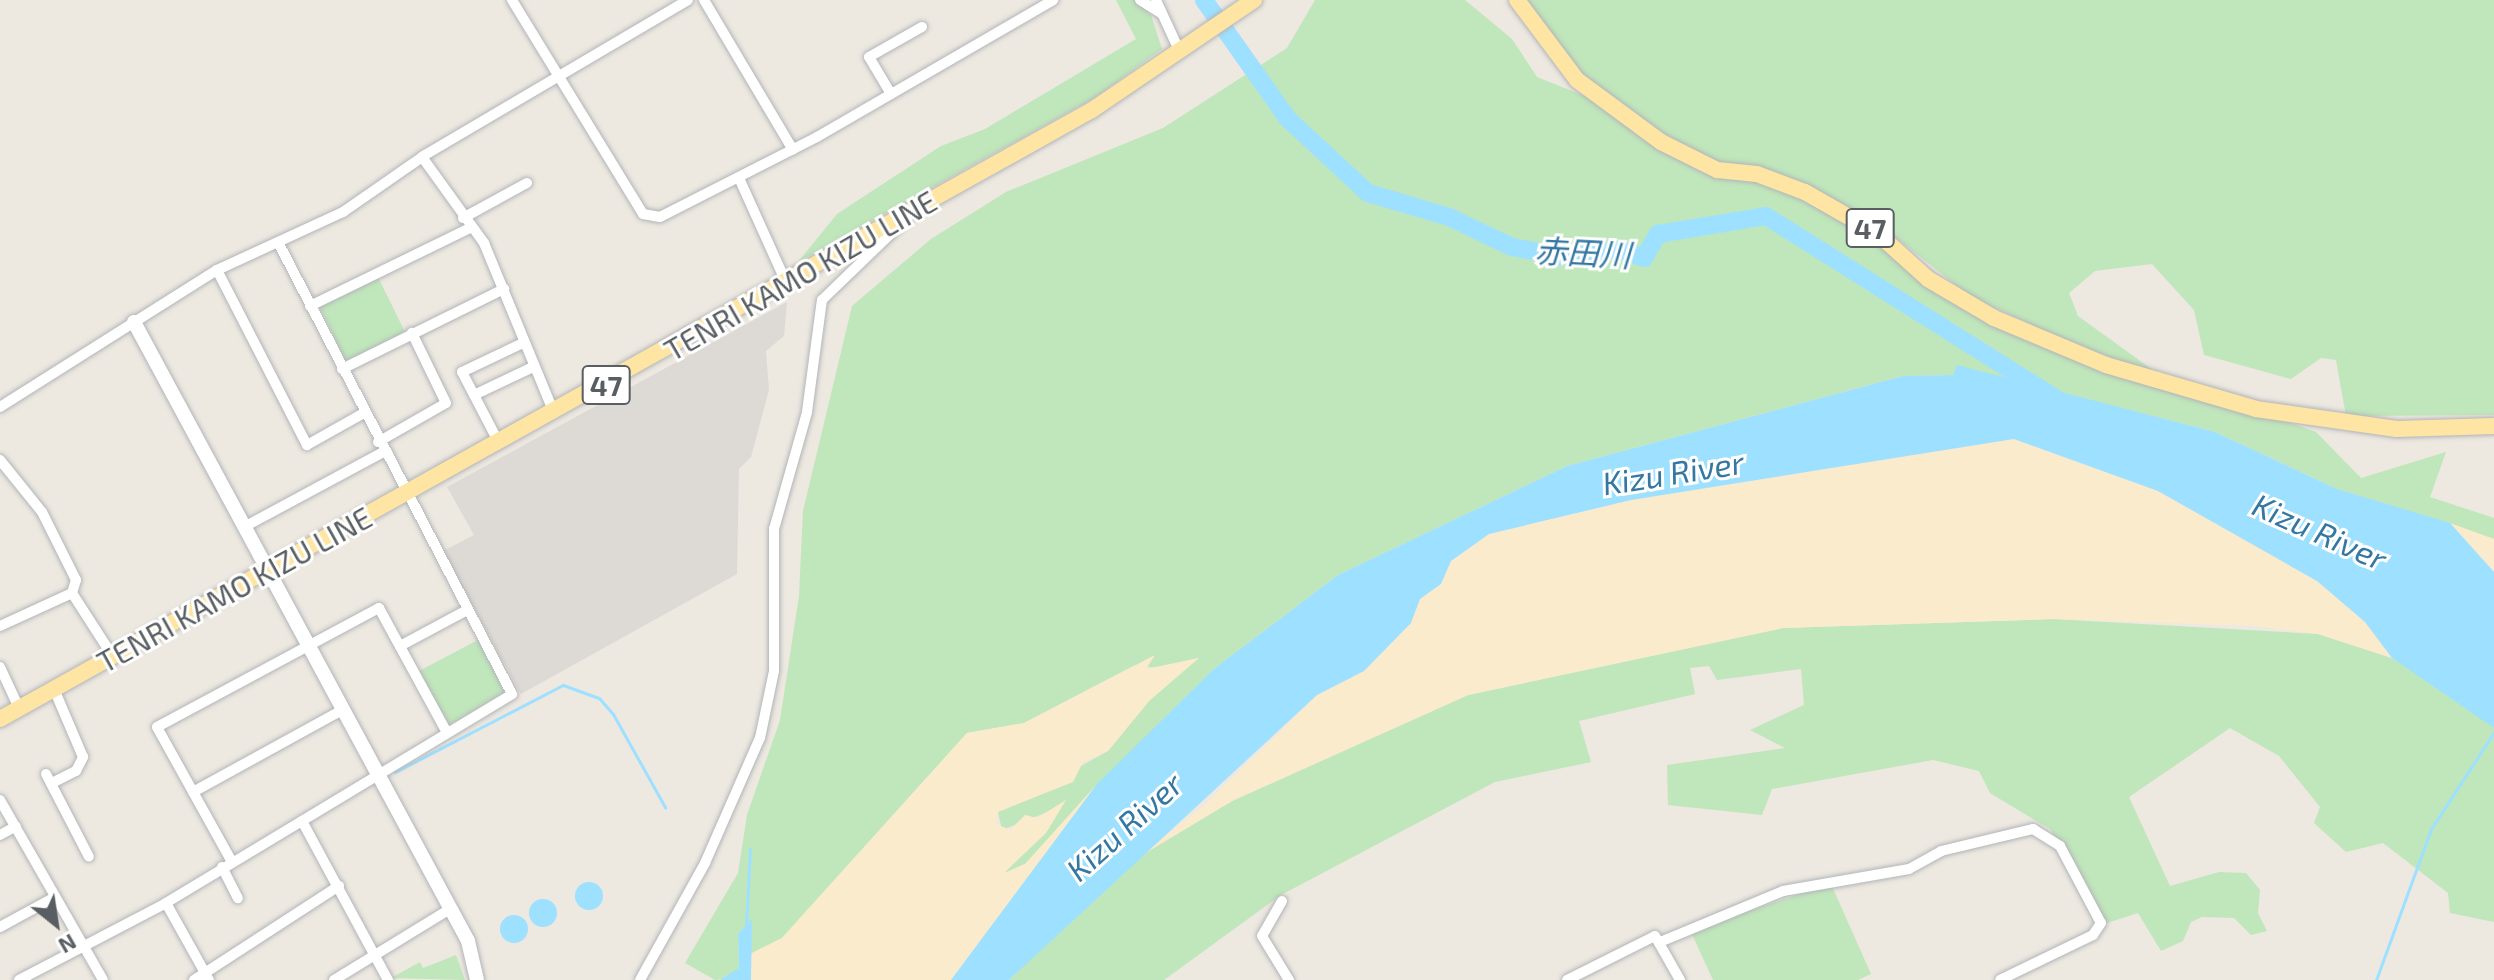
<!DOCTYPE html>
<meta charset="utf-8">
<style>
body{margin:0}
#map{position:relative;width:2494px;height:980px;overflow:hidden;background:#ede8e0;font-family:"Exo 2","Noto Sans JP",sans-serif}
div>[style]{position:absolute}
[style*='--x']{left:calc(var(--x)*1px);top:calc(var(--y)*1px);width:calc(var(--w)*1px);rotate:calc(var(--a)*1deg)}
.industrial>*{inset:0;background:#dddad5}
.green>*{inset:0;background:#c0e6bb}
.sand>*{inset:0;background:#fbebcd}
.water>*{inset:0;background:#9ee0ff}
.round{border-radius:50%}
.stream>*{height:3px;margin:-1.5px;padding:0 1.5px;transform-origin:1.5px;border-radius:1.5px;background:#9ee0ff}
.river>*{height:18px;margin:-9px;padding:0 9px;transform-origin:9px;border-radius:9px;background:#9ee0ff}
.roads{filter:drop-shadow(0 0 2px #b1b5b9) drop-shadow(0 0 2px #b1b5b9)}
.street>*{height:10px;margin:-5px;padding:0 5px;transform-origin:5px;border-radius:5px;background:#fff}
.secondary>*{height:14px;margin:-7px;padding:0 7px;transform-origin:7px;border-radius:7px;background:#fff}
.primary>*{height:16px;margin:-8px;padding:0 8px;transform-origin:8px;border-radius:8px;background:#ffe5a3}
span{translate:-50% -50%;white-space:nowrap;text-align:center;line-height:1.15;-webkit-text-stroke:6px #fff;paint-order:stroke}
.shield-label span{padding:2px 6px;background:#fff;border:2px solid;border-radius:6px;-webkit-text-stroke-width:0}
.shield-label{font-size:28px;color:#595e62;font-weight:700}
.street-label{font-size:30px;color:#595e62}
.water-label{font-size:32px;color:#3477a2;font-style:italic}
.north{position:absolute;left:16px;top:884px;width:80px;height:80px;-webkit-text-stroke:6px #fff;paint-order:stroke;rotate:150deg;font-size:22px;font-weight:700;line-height:32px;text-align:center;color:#595e62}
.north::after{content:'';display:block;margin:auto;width:28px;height:36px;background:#595e62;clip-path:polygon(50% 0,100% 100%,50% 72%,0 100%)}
</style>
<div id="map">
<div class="industrial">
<div style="clip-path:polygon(787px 302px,784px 336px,766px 351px,769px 390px,751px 457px,739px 469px,737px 574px,521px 694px,443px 551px,474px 535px,447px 487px)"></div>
</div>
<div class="green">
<div style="clip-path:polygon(1116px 0,1135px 0,1151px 15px,1162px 49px,1094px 98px,798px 262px,837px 214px,941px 146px,985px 129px,1136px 39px)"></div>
<div style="clip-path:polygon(1315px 0,1465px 0,1512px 39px,1537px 77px,1597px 101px,1695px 169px,1754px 178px,1839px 214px,1956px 302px,2316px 432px,2361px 478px,2446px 452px,2430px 497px,2494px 518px,2494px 539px,2337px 489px,2215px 432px,1957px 366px,1953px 375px,1903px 376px,1567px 466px,1338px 575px,1215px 668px,1025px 864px,1002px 875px,1055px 819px,1050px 811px,1002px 830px,998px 812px,1108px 751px,1149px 701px,1198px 658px,1156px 668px,1135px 665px,1024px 723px,967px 733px,782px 938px,750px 954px,752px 920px,738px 934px,739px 968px,729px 978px,715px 980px,685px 963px,738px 873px,747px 815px,780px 720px,799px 596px,803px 511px,852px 306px,931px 239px,1006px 192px,1163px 128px,1287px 48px)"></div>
<div style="clip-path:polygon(1523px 0,2494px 0,2494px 415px,2346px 416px,2336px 360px,2321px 358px,2291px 379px,2204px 355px,2194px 310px,2152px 264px,2095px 271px,2069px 293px,2078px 316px,2161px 376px,2103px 358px,1970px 296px,1881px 226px,1689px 156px,1587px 81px)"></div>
<div style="clip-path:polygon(378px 277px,405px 332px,346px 362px,319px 305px)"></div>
<div style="clip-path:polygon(2053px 619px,2318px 634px,2392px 658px,2479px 714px,2494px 728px,2494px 922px,2450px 913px,2448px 893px,2383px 843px,2346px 852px,2314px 823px,2320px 807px,2279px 756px,2230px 728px,2129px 797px,2170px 886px,2219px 872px,2246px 873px,2260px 890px,2258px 913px,2267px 931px,2251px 935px,2234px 918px,2202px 917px,2191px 922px,2183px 941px,2161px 951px,2138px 913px,2107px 923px,2050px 829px,1990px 793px,1979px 771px,1933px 760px,1772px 789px,1762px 815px,1668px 805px,1667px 765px,1785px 748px,1750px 730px,1804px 705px,1801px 669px,1717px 680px,1709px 666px,1690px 668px,1695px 694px,1579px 721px,1591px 762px,1495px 782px,1281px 895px,1164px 980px,1009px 980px,1137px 858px,1232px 801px,1468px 695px,1783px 628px)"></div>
<div style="clip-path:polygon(478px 640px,505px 692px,449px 725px,419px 671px)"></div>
<div style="clip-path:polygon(1831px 884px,1871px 974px,1858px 980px,1713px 980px,1690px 930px)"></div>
<div style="clip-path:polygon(456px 955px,465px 980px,391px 978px,420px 962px,423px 968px)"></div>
</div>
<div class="sand">
<div style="clip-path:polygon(2013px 439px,2158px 491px,2317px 581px,2365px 622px,2392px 658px,2318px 634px,2256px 626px,2053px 619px,1783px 628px,1468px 695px,1232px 801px,1137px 858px,1206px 804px,1317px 695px,1364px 671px,1420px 599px,1440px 584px,1451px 561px,1489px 534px,1631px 500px)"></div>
<div style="clip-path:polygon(2450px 523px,2494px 539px,2494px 572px,2494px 571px)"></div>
<div style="clip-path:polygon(1155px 655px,1146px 669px,1199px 658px,1149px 701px,1108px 751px,1083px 762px,1073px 782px,998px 812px,996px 824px,1010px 830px,1025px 815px,1037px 818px,1066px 800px,1046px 833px,1004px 873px,1025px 864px,1097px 784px,951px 980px,751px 980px,750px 954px,782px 938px,967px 733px,1024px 723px)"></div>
</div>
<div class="water">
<div style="clip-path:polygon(1957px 365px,2215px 432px,2337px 489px,2450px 523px,2494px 572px,2494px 728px,2392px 658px,2365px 622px,2317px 581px,2158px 491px,2014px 439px,1631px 500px,1489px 534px,1451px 561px,1441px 584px,1420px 599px,1411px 623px,1364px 671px,1317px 695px,1009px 980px,951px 980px,1097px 784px,1215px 668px,1338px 575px,1567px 466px,1903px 376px,1953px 375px)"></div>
<div class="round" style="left:575px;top:882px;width:28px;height:28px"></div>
<div class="round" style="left:529px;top:899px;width:28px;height:28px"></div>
<div class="round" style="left:500px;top:915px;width:28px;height:28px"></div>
<div style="clip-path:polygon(752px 919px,751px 980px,720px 980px,739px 968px,738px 934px)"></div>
</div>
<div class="stream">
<div style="--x:395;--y:772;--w:189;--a:-27.4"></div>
<div style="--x:563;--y:685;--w:38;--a:20"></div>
<div style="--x:599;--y:698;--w:21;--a:49"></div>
<div style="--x:613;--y:714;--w:107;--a:60.8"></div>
<div style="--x:746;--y:925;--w:76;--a:-87"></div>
<div style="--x:2376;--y:980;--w:161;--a:-70"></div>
<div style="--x:2431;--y:829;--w:116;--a:-57"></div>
</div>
<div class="river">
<div style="--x:1204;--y:0;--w:146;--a:54.8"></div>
<div style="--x:1288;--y:119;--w:109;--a:42.8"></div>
<div style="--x:1368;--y:193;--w:84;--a:16.5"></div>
<div style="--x:1449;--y:217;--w:70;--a:25.5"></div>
<div style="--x:1512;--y:247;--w:49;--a:10.6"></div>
<div style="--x:1560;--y:256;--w:60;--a:-5.7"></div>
<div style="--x:1620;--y:250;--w:25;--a:18"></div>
<div style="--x:1644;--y:258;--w:28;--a:-60"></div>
<div style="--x:1658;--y:234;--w:109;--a:-9.5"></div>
<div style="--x:1766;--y:216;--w:347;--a:32.2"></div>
</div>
<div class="roads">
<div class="street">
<div style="--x:512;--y:0;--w:251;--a:58.5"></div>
<div style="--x:643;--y:214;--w:17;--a:10"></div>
<div style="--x:660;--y:217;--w:176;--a:-27"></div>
<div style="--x:817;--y:137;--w:273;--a:-30.1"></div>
<div style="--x:704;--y:0;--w:174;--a:59.3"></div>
<div style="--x:1140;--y:0;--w:25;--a:32"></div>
<div style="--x:1156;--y:0;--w:53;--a:65.4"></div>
<div style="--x:891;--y:94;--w:43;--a:-120.7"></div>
<div style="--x:869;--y:57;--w:61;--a:-29.5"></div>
<div style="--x:422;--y:157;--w:106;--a:54.2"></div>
<div style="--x:484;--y:243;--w:184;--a:67.6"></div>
<div style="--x:739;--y:178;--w:112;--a:65.7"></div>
<div style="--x:463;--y:218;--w:73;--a:-28.7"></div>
<div style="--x:217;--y:270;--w:197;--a:62.8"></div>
<div style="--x:307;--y:445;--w:65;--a:-29.3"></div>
<div style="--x:310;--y:306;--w:178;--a:-26"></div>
<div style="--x:342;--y:369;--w:181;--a:-26.3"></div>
<div style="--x:474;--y:395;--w:65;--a:-25.4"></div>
<div style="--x:0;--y:407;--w:257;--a:-32.3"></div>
<div style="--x:217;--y:270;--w:139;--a:-24.7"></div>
<div style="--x:343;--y:212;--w:100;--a:-34.8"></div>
<div style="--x:425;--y:155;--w:305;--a:-30.5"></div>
<div style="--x:378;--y:442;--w:78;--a:-29.8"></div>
<div style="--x:446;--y:403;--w:78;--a:-115.9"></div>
<div style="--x:499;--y:443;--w:80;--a:-117.5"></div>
<div style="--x:462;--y:372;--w:68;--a:-25.4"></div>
<div style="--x:0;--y:460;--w:67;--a:51.1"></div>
<div style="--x:42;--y:512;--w:76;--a:63.4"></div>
<div style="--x:76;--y:580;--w:14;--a:107"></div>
<div style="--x:72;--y:593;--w:74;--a:57.2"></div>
<div style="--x:244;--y:527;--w:158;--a:-28.3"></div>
<div style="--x:0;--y:626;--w:79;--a:-24.6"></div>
<div style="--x:400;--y:646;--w:76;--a:-28.2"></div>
<div style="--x:0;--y:667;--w:45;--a:65.1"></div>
<div style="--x:46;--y:774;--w:93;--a:62.6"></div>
<div style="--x:52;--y:783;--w:27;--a:-27"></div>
<div style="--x:76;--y:771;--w:16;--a:-63"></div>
<div style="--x:83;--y:757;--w:74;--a:-113.1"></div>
<div style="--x:193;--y:792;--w:170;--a:-28.8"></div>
<div style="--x:0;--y:800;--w:207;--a:60.2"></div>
<div style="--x:302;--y:821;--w:181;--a:61.6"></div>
<div style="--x:0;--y:835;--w:18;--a:-29"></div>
<div style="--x:232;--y:862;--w:154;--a:-119.1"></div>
<div style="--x:157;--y:727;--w:252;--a:-28.2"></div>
<div style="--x:379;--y:608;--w:140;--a:61.4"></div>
<div style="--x:222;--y:867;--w:35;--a:63"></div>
<div style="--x:1282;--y:901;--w:40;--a:119.7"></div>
<div style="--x:1262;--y:936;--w:52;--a:58.5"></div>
<div style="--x:166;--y:903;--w:88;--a:60.8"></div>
<div style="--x:0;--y:927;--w:63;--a:-28.6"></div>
<div style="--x:1660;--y:942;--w:133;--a:-22.5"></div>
<div style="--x:1783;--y:891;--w:128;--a:-9.9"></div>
<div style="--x:1909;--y:869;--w:37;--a:-29"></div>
<div style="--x:1941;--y:851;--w:95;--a:-13.4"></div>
<div style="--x:2033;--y:829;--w:32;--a:32"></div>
<div style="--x:2060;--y:846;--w:87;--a:62"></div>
<div style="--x:2101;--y:923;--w:14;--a:124"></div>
<div style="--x:2093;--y:935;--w:103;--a:154.2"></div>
<div style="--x:19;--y:980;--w:166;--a:-27.6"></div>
<div style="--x:166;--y:903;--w:404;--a:-31.1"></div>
<div style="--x:512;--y:694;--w:509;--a:-117.37"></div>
<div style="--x:194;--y:980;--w:173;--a:-33"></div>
<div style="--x:334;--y:980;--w:136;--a:-31.5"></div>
<div style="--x:640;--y:980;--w:134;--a:-60.9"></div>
<div style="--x:705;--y:863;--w:137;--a:-66.3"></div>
<div style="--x:760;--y:738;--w:68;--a:-78.2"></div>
<div style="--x:774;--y:671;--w:142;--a:-90"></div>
<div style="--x:774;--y:529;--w:122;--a:-74.2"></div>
<div style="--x:807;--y:412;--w:113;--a:-82.4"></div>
<div style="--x:822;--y:300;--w:118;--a:-44"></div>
<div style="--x:1567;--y:980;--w:98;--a:-26.6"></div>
<div style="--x:1655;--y:936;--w:51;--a:60.4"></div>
</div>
<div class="secondary">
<div style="--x:134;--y:322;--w:703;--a:61.65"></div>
<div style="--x:468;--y:941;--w:40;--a:77"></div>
</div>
<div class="primary">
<div style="--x:1517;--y:0;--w:100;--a:53.1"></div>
<div style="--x:1577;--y:80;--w:104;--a:36.4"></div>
<div style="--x:1661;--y:142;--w:63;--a:26.6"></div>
<div style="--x:1717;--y:170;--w:40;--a:5.7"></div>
<div style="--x:1757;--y:174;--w:51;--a:20.6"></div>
<div style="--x:1805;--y:192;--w:83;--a:29.7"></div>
<div style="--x:1877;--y:233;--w:69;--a:42"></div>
<div style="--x:1928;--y:279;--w:77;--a:30.6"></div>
<div style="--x:1994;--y:318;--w:121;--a:22.8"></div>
<div style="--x:2106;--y:365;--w:156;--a:16.3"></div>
<div style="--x:2256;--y:409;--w:142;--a:8.1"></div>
<div style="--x:2397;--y:429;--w:97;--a:-1.8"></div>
<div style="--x:0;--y:719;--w:1250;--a:-29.15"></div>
<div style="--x:1092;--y:110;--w:196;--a:-34.2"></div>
</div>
</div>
<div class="shield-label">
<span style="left:1870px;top:228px">47</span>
<span style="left:606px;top:385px">47</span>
</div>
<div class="street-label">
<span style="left:800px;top:275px;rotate:-30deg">TENRI KAMO KIZU LINE</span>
<span style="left:234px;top:589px;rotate:-29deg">TENRI KAMO KIZU LINE</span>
</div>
<div class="water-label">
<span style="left:1583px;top:252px;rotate:3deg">赤田川</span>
<span style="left:1673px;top:472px;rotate:-9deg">Kizu River</span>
<span style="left:2320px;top:531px;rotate:24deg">Kizu River</span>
<span style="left:1124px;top:826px;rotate:-42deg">Kizu River</span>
</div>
<div class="north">N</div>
</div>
